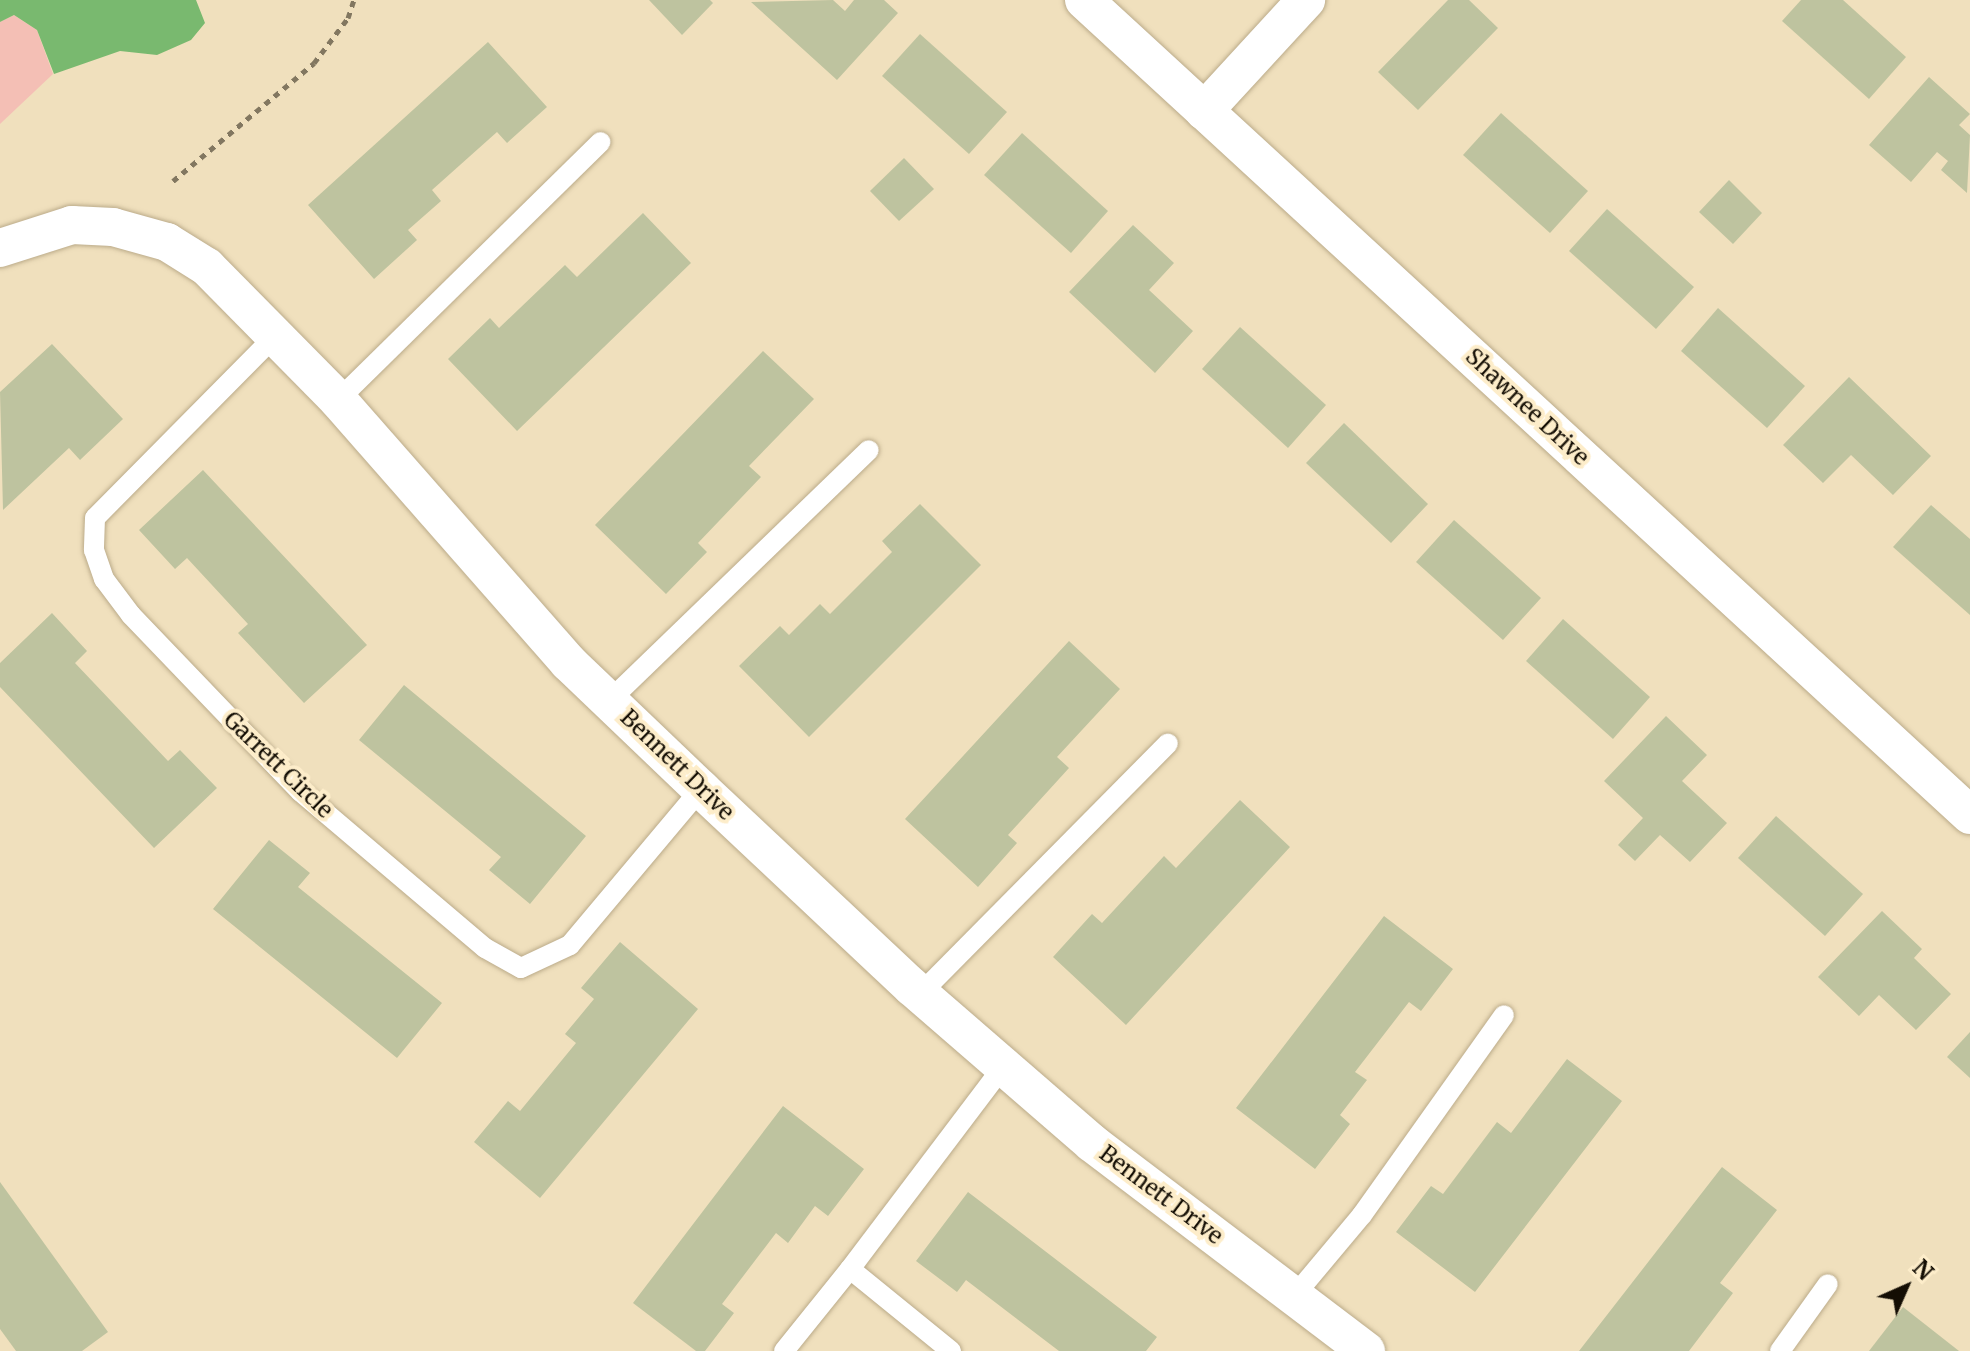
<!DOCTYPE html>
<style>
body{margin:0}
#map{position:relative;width:1970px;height:1351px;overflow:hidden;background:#f0e0bd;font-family:Merriweather,serif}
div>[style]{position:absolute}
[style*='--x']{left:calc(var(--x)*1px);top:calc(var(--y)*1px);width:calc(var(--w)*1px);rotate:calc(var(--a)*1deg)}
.green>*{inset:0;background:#f4bfb5}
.water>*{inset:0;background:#79b96f}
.building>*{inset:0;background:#bec39f}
.path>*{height:5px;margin-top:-2.5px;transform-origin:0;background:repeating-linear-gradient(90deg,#827760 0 6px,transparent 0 12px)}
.roads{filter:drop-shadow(0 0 2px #bbab8a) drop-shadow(0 0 2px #bbab8a)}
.service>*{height:20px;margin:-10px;padding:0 10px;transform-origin:10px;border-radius:10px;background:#fff}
.minor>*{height:38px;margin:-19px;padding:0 19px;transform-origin:19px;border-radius:19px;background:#fff}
span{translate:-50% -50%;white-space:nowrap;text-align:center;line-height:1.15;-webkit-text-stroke:8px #fdedca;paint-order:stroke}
.street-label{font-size:22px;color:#140e04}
.north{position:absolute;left:1866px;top:1247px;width:80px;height:80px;-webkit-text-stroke:6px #fdedca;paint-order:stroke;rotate:45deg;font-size:22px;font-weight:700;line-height:32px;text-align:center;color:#140e04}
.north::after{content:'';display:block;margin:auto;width:28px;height:36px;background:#140e04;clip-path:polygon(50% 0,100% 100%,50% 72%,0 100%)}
</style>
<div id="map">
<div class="green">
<div style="clip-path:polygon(14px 15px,37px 30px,53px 74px,0 124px,0 22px)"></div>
</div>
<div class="water">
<div style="clip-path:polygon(0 0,196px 0,205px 23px,191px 40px,157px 55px,120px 51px,54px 74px,37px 30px,14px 15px,0 22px)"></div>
</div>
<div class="building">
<div style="clip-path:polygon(649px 0,710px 0,713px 3px,682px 35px)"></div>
<div style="clip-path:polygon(833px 0,845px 11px,854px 0,884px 0,898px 13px,837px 80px,751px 2px)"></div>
<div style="clip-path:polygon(1448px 0,1469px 0,1498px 28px,1418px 110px,1378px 72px)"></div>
<div style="clip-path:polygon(1801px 0,1843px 0,1906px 57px,1869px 99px,1782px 21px)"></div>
<div style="clip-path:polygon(920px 34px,1007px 112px,969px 154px,882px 76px)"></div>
<div style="clip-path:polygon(488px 42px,547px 107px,507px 143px,497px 132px,432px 190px,441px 201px,408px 230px,417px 240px,374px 279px,308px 205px)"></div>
<div style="clip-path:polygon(1929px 77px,1970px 114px,1959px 125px,1970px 135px,1967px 193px,1941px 170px,1948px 161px,1937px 152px,1911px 182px,1869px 145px)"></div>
<div style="clip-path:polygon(1501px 113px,1588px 191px,1550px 233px,1463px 155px)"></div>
<div style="clip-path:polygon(1022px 133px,1108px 211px,1071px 253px,984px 175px)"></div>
<div style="clip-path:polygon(904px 158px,934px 189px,899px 221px,870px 191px)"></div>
<div style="clip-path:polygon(1729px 180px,1762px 213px,1733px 244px,1699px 212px)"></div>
<div style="clip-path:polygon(1607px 209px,1694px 287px,1656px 329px,1569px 251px)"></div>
<div style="clip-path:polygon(643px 213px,691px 263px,517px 431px,448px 359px,490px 318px,499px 328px,565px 265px,577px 277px)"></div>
<div style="clip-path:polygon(1133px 225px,1174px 263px,1149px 290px,1193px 331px,1155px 373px,1069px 292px)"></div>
<div style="clip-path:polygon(1718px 308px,1805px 386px,1767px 428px,1681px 351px)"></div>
<div style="clip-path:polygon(1240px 327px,1326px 405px,1288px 448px,1202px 369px)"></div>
<div style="clip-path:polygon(52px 344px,123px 419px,80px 460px,69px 448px,3px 510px,0 392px)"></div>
<div style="clip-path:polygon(763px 351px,814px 399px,749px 466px,761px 477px,698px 543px,707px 552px,666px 594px,595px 525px)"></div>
<div style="clip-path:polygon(1849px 377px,1931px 456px,1893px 495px,1851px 455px,1823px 483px,1783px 445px)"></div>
<div style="clip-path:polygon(1344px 423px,1428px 504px,1391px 543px,1306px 463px)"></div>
<div style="clip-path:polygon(203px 470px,367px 645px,304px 703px,238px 633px,248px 624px,187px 558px,175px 569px,139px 530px)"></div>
<div style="clip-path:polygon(920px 504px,981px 565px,809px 737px,739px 666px,780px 626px,789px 635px,820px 604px,830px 614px,892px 552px,882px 541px)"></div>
<div style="clip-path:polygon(1931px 505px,1970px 539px,1970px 615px,1893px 547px)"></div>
<div style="clip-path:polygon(1454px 520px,1541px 598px,1503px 640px,1416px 562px)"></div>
<div style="clip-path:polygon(52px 613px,87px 651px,75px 663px,168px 761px,180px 750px,217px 788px,154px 848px,0 687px,0 663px)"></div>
<div style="clip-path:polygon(1563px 619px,1650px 697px,1613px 739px,1526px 661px)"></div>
<div style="clip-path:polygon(1069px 641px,1120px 689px,1057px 757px,1069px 768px,1008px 835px,1017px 843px,978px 887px,905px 819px)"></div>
<div style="clip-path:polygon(404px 685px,586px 836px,530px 904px,489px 870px,501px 857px,359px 740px)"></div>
<div style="clip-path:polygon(1666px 716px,1707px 755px,1682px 781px,1727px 823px,1690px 862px,1660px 835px,1635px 861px,1618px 845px,1643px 818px,1604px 781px)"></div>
<div style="clip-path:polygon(1240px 800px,1290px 847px,1126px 1025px,1053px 957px,1092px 914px,1102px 923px,1164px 856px,1176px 868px)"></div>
<div style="clip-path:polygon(1776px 816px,1863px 894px,1825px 936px,1738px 858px)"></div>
<div style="clip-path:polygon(269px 840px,310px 873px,298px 887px,442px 1003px,397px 1058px,213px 909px)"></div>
<div style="clip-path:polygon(1882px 911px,1922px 949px,1914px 958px,1951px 994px,1916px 1030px,1879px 995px,1859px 1016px,1818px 977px)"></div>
<div style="clip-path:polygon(1384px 916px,1453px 969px,1421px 1011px,1409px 1002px,1355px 1072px,1367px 1080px,1340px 1115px,1350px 1124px,1315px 1169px,1236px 1108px)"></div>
<div style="clip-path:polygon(620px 942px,698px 1009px,540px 1198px,474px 1142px,508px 1101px,520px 1111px,576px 1043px,565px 1034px,594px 999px,581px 988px)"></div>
<div style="clip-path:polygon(1970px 1032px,1970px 1078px,1947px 1057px)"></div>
<div style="clip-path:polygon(1567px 1059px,1622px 1101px,1475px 1292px,1396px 1232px,1431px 1186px,1443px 1194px,1497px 1122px,1511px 1133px)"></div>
<div style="clip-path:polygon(783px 1106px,864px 1169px,828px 1216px,815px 1206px,788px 1243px,776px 1233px,722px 1304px,734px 1313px,705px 1351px,696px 1351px,633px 1303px)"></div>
<div style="clip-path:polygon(1722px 1167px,1777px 1210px,1720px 1283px,1733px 1293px,1689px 1351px,1579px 1351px)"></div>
<div style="clip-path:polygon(0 1182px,108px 1332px,82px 1351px,16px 1351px,0 1329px)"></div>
<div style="clip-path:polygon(968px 1192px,1157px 1337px,1146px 1351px,1059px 1351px,966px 1280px,957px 1292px,916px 1261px)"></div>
<div style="clip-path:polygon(1903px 1307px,1959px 1351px,1869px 1351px)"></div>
</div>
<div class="path">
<div style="--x:173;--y:181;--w:184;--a:-39.9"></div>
<div style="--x:314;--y:63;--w:56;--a:-52.9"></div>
<div style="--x:348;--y:18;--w:19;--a:-72"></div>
</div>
<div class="roads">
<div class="service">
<div style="--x:276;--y:335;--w:257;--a:134.7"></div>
<div style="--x:95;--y:518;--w:32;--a:92"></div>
<div style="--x:94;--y:550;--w:31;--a:71"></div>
<div style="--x:104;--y:579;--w:45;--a:53.1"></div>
<div style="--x:131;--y:615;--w:245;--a:46.2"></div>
<div style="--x:301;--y:792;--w:241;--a:40.3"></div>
<div style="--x:485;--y:948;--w:41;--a:29.1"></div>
<div style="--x:521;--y:968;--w:54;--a:-25.1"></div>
<div style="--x:570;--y:945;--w:204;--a:-50"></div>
<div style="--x:338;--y:400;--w:368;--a:-44.5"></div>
<div style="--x:609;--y:701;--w:361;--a:-44"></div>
<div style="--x:921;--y:993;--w:351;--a:-45.3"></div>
<div style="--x:1295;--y:1295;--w:104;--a:-50.1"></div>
<div style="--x:1362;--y:1215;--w:245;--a:-54.6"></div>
<div style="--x:784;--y:1351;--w:105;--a:-51.2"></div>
<div style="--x:951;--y:1351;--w:130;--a:-140.9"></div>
<div style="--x:850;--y:1269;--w:253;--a:-52.9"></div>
<div style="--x:1780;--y:1351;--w:82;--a:-54.4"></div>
</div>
<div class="minor">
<div style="--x:1084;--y:0;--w:1204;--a:42.61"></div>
<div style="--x:1204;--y:111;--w:151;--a:-47.4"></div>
<div style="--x:0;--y:248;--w:76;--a:-17.7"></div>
<div style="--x:72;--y:225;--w:41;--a:2.8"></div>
<div style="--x:113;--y:227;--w:56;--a:15.5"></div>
<div style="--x:167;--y:242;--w:47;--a:32"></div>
<div style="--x:207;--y:267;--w:187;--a:45.4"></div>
<div style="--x:338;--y:400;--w:349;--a:48.7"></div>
<div style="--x:568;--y:662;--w:184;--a:43.7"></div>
<div style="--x:701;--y:789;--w:289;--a:43.2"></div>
<div style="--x:912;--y:987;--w:238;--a:40.9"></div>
<div style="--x:1092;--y:1143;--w:344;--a:37.2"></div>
</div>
</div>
<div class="street-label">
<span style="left:1527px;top:407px;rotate:43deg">Shawnee Drive</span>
<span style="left:278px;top:765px;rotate:44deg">Garrett Circle</span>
<span style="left:677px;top:765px;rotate:44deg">Bennett Drive</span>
<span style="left:1161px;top:1195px;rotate:37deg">Bennett Drive</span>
</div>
<div class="north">N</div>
</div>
